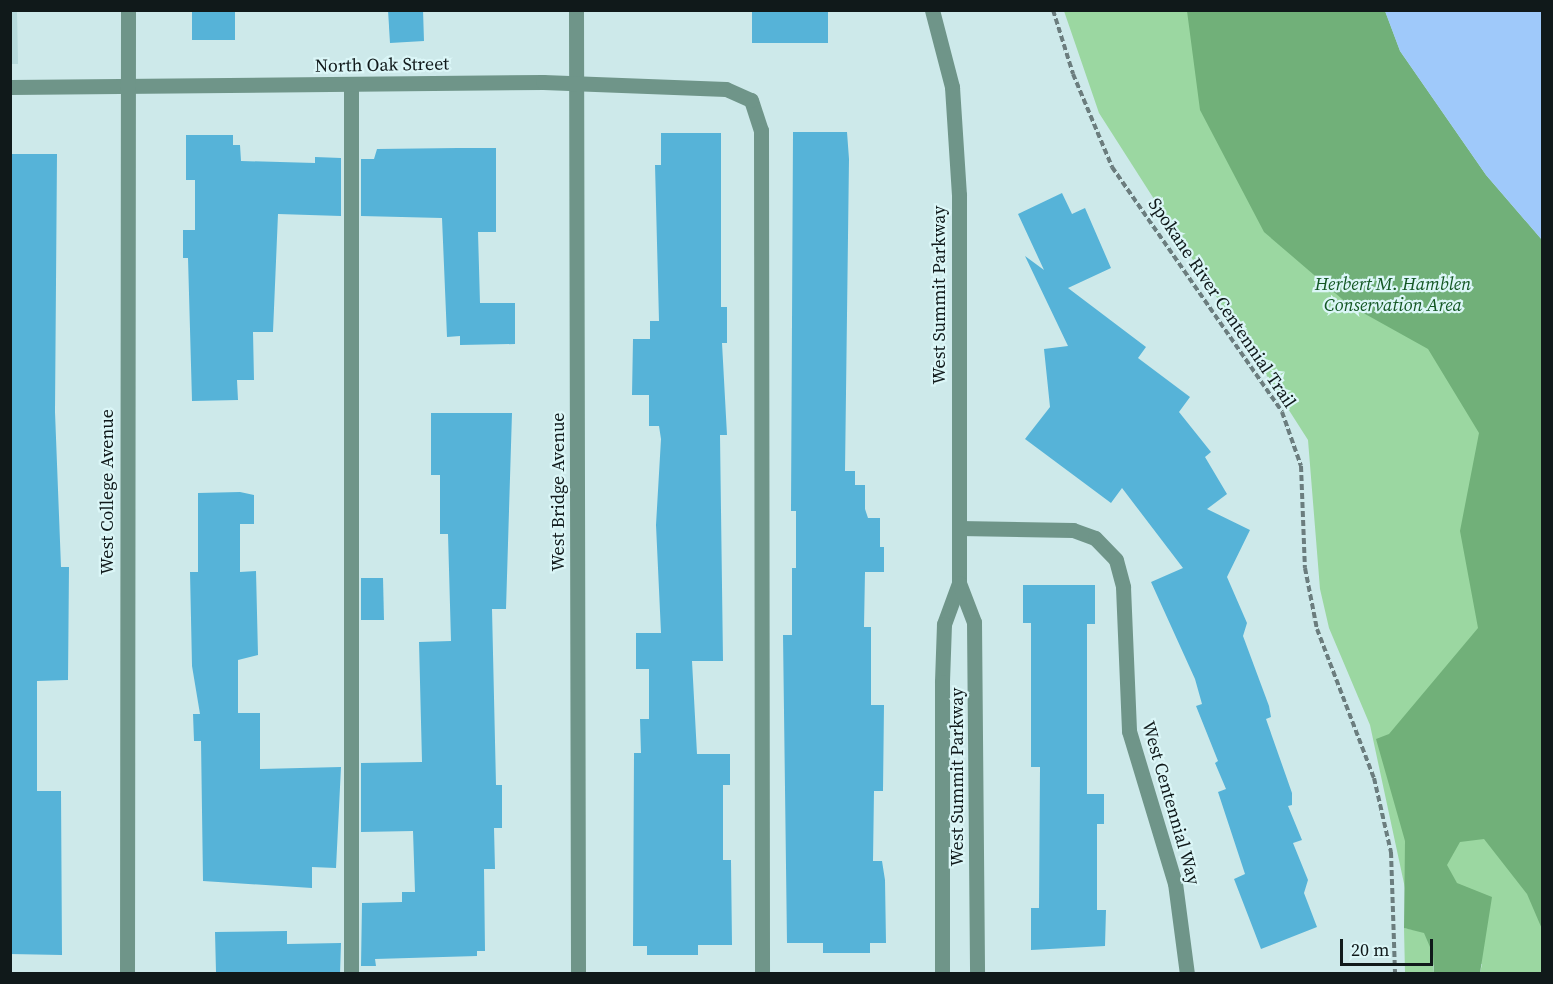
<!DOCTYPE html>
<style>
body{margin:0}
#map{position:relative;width:1553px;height:984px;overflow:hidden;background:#cde9ea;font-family:"Source Serif 4",serif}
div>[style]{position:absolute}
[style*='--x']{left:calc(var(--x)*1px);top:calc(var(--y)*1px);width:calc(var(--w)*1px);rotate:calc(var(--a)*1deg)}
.built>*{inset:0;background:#b7dadc}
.green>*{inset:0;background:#9bd7a1}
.forest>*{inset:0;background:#71b079}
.water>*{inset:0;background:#9fc9fa}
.building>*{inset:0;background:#56b3d8}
.path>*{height:4px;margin-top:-2px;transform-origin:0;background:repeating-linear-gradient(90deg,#6b7d7e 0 6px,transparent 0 9px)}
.service>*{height:15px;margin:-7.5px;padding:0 7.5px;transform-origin:7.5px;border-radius:7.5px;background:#6f9589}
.minor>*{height:15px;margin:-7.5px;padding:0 7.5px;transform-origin:7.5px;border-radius:7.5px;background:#6f9589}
.tertiary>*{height:15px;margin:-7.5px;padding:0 7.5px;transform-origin:7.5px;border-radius:7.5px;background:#6f9589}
span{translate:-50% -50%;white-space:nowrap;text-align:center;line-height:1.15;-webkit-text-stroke:4.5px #dbf6f7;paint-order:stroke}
.street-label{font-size:18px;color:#10191a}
.park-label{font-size:18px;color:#135723;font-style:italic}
.frame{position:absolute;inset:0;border:12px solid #10191a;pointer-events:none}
.scale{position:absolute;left:1340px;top:939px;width:93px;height:27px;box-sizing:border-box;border:3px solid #10191a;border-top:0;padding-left:8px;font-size:18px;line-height:21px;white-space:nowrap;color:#10191a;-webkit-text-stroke:4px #dbf6f7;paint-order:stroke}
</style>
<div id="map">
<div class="built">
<div style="clip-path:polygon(11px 10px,17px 11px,18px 64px,11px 64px)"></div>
</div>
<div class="green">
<div style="clip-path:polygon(1064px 11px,1385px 11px,1400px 51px,1486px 175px,1542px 240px,1542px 973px,1480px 973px,1482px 964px,1433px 965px,1434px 973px,1405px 973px,1404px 928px,1414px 930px,1370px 725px,1329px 628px,1320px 589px,1308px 440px,1099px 113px)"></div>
</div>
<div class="forest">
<div style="clip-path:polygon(1187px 11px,1385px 11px,1400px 51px,1486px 175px,1542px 240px,1542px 929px,1527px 894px,1484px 839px,1460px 842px,1447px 865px,1457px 883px,1492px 897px,1480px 973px,1434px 973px,1433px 954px,1424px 933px,1404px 928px,1405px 841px,1376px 739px,1389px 734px,1478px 628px,1460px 531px,1479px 433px,1428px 349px,1349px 305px,1264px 232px,1200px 110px)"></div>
</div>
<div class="water">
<div style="clip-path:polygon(1385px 11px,1542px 11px,1542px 240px,1486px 175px,1400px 51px)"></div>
</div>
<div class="building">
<div style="clip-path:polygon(192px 10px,235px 10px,235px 40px,192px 40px)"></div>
<div style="clip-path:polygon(388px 10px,423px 10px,424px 41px,390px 43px)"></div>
<div style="clip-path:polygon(752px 10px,828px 10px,828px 43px,752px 43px)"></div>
<div style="clip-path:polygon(793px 132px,847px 132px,849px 159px,845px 471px,855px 471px,855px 485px,865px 485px,865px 509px,868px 518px,880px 518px,880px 547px,884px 547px,884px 572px,865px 572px,864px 627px,871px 627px,871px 705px,884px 705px,883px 791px,874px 791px,873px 861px,882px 861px,885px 880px,886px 943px,870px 943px,870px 953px,823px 953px,823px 943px,787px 943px,783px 635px,792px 635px,792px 568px,796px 568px,796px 511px,791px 511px)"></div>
<div style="clip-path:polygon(661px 133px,721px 133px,721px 307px,727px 307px,727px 343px,722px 343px,727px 435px,720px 435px,723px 661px,692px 661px,697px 754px,730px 754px,730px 785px,723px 785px,723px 860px,731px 860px,732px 945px,698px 945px,698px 955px,647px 955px,647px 946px,633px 946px,634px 753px,641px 753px,640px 719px,649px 719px,649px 669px,636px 669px,636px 633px,661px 633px,656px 525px,661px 439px,659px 426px,649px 426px,649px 395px,632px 395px,633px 339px,650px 339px,650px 321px,659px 321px,655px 165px,661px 165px)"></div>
<div style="clip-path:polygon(186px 135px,233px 135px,233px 145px,240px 145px,241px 161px,315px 163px,315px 157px,341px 158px,341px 216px,278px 214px,273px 332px,253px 332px,254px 380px,237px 380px,238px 400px,192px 401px,188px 258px,183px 258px,183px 230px,195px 230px,195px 180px,186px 180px)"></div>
<div style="clip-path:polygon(458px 148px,496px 148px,496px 232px,478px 232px,480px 303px,515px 303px,515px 344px,460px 345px,460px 336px,447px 337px,442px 218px,361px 216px,361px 159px,374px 159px,377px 149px)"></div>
<div style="clip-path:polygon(10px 154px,57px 154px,55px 412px,61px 567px,69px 567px,68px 680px,37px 681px,37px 791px,61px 791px,62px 955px,10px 954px)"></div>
<div style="clip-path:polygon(1062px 193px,1072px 214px,1085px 208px,1111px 268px,1068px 288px,1146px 347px,1138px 358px,1190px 397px,1179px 412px,1211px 452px,1205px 457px,1227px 494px,1207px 509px,1250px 530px,1227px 577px,1247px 623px,1243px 636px,1269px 706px,1271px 717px,1266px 719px,1292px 793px,1292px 805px,1288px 806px,1302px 840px,1293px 843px,1308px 880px,1304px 893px,1317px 927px,1261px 949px,1234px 879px,1245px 874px,1218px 792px,1226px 789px,1215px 763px,1218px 761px,1196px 706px,1202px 704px,1195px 679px,1151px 582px,1183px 568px,1122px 488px,1111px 503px,1025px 439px,1050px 407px,1044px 349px,1068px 346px,1025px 256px,1044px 270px,1018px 214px)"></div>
<div style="clip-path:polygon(431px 413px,512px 413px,506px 609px,492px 609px,496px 785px,502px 785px,502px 828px,494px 828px,495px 869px,484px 869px,485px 951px,477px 951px,477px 956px,375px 959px,376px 966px,361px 966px,362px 903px,402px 902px,402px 892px,415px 892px,413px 831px,361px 832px,361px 763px,422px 762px,419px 642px,451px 641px,448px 534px,440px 534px,440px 475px,431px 475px)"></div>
<div style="clip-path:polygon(240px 492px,254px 495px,254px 524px,240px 524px,240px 572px,256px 571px,258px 655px,238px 660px,238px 713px,260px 713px,260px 769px,341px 767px,336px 868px,312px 867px,312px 888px,203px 881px,201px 741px,194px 741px,193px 714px,200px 714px,192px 666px,190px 572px,198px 572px,198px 493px)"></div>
<div style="clip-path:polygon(361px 578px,383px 578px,384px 620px,361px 620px)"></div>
<div style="clip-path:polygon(1023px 585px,1095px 585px,1095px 624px,1087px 624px,1087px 794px,1104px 794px,1104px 824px,1097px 824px,1097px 910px,1106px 910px,1105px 946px,1031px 950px,1031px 908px,1039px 908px,1040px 767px,1031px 767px,1031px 623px,1023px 623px)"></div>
<div style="clip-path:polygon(287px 931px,287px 944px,341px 943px,340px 974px,216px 972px,215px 932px)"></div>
</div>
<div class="path">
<div style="--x:1053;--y:10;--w:67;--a:72.6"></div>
<div style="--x:1073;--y:74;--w:101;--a:67.2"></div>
<div style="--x:1112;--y:167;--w:298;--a:55.2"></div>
<div style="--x:1282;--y:412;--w:57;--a:70.6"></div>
<div style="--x:1301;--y:466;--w:102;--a:87.8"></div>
<div style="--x:1305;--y:568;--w:62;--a:78.9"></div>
<div style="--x:1317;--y:629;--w:160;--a:69.1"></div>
<div style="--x:1374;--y:778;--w:76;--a:77.1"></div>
<div style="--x:1391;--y:852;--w:122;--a:88.1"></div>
</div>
<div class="service">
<div style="--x:751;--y:100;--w:32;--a:72"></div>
<div style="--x:761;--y:130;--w:844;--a:89.93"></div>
<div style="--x:959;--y:528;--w:114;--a:1"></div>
<div style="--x:1073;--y:530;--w:23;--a:20"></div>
<div style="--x:1095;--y:538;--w:30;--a:46"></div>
<div style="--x:1116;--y:560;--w:28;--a:75"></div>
<div style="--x:1123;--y:587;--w:144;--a:87.6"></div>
<div style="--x:1129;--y:731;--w:159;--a:73.2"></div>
<div style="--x:1175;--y:883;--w:92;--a:82.5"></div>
<div style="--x:351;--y:974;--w:890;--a:-90"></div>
</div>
<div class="minor">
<div style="--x:576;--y:10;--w:964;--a:89.88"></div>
<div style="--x:10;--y:87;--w:533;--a:-0.54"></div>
<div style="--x:543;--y:82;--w:183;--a:2.2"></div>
<div style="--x:726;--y:89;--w:27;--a:24"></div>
<div style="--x:127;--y:974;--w:964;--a:-89.94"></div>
</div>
<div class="tertiary">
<div style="--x:932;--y:10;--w:80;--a:75.4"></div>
<div style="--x:952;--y:87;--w:108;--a:86.3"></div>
<div style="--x:959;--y:195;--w:388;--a:90"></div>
<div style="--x:959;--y:583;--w:44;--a:110.1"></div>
<div style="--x:944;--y:624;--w:58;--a:92"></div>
<div style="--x:942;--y:682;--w:292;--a:90"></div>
<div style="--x:959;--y:583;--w:42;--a:69"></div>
<div style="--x:974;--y:622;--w:352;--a:89.5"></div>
</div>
<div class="street-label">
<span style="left:382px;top:65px;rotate:-1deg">North Oak Street</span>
<span style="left:939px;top:295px;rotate:-90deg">West Summit Parkway</span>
<span style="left:1222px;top:303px;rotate:56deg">Spokane River Centennial Trail</span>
<span style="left:107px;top:492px;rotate:-90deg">West College Avenue</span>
<span style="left:558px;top:492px;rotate:-90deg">West Bridge Avenue</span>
<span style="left:957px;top:777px;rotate:-90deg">West Summit Parkway</span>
<span style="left:1171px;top:803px;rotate:74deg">West Centennial Way</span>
</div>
<div class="park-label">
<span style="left:1393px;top:295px">Herbert M. Hamblen<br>Conservation Area</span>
</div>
<div class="frame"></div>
<div class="scale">20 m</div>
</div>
